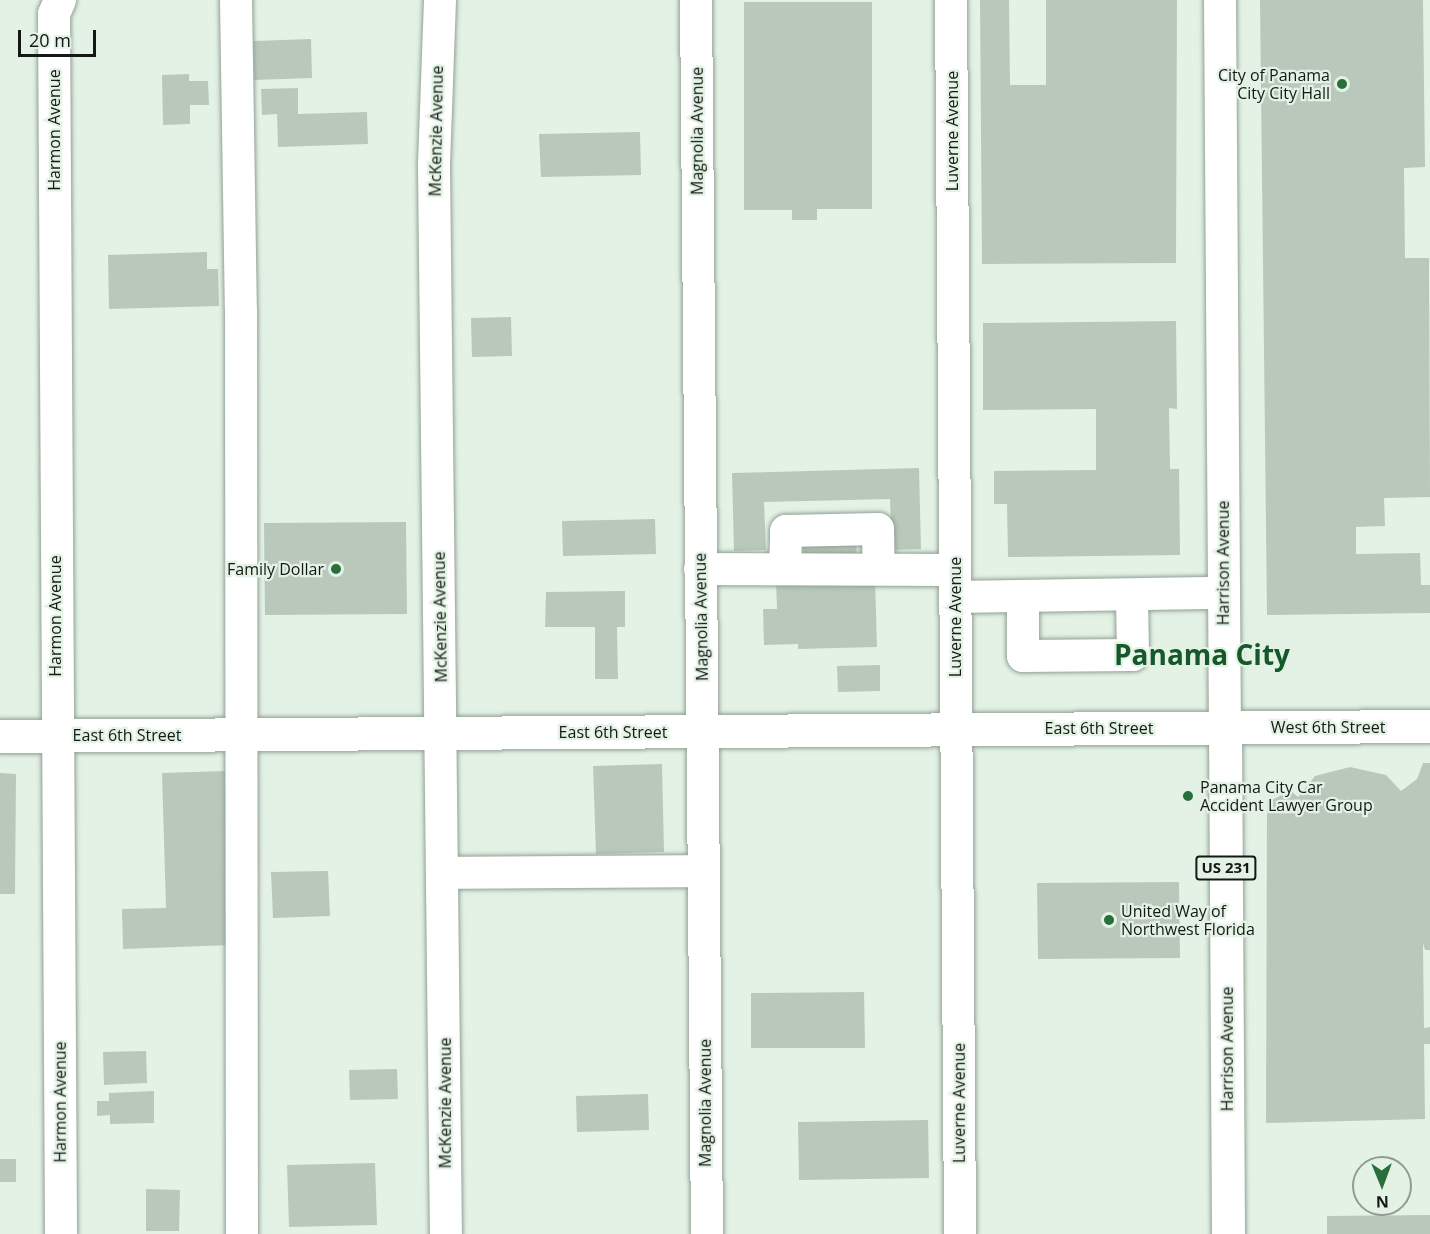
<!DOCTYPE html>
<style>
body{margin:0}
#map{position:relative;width:1430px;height:1234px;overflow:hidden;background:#e3f2e5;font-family:"Open Sans",sans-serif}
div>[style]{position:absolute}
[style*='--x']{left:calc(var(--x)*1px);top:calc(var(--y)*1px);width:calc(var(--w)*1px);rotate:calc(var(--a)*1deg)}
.building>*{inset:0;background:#b9c8bb}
.roads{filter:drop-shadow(0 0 2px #93a195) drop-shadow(0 0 2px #93a195)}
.minor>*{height:32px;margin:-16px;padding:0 16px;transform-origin:16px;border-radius:16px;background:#fff}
.major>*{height:33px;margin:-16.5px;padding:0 16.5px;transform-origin:16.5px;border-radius:16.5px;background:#fff}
.dots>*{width:16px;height:16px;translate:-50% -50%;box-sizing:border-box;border:3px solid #e3f2e5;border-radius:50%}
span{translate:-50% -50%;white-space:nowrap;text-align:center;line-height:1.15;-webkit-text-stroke:4.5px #e3f2e5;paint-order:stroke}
.shield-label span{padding:2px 4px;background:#e3f2e5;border:2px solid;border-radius:4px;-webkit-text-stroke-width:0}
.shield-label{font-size:15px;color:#141915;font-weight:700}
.poi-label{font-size:16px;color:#141915}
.right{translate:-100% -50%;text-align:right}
.left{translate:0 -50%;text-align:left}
.street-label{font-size:16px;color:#141915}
.town-label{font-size:28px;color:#155829;font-weight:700}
.north{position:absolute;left:1352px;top:1156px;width:60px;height:60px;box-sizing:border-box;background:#e3f2e5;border:2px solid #909b92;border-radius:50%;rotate:179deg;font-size:16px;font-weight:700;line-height:24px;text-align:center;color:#141915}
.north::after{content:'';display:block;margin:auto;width:21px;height:27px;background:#296f3b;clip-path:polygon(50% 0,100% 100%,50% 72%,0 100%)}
.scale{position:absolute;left:18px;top:30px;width:78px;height:27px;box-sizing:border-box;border:3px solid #141915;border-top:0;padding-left:8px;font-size:18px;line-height:21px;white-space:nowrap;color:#141915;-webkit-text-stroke:4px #e3f2e5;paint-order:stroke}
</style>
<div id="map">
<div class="building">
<div style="clip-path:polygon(980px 0,1009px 0,1010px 85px,1046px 85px,1046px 0,1177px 0,1176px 263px,982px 264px)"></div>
<div style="clip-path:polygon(1260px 0,1423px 0,1425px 167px,1404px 168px,1405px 258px,1429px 258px,1430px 497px,1384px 498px,1385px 526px,1356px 527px,1356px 554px,1420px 553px,1421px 585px,1430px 585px,1430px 613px,1267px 615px)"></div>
<div style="clip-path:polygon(744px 2px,872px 2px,872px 209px,817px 209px,817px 220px,792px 220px,792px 210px,744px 210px)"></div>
<div style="clip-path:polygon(311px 39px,312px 78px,254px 80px,253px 41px)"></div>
<div style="clip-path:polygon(189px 74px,189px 81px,208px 81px,209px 105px,190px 105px,190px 124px,163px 125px,162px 75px)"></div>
<div style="clip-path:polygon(298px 88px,298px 114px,367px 112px,368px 144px,278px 147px,277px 114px,262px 115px,261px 89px)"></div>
<div style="clip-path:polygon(640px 132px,641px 175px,541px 177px,539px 134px)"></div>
<div style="clip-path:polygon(207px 252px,207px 269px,218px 269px,219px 306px,109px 309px,108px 255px)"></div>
<div style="clip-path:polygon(511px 317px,512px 356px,472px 357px,471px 318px)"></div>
<div style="clip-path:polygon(1176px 321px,1177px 409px,1169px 408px,1170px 469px,1179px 469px,1180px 555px,1008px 557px,1007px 504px,994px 504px,994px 471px,1096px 470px,1096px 409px,983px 410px,983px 323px)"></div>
<div style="clip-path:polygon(919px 468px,921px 549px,892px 550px,890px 499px,764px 502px,766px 550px,734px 551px,732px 473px)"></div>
<div style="clip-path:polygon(655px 519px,656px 554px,563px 556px,562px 521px)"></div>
<div style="clip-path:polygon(406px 522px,407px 614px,265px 615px,264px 523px)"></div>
<div style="clip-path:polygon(856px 539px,857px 564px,804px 565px,804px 540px)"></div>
<div style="clip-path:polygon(875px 579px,877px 647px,798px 649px,798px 644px,764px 645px,763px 609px,777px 609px,776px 581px)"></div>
<div style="clip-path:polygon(625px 591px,625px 627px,617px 627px,618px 679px,595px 679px,595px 627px,545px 627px,546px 592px)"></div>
<div style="clip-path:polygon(880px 665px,880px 691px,838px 692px,837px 666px)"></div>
<div style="clip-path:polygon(1423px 763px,1430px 763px,1430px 950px,1425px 950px,1423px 943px,1424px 1028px,1430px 1027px,1430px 1044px,1424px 1044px,1425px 1119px,1266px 1123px,1267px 802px,1291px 791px,1298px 797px,1315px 776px,1350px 767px,1386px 775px,1401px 791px,1417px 779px)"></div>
<div style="clip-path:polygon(662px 764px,664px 852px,596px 854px,593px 766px)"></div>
<div style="clip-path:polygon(225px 771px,231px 945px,123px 949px,122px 909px,166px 908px,162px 773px)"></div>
<div style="clip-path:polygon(0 773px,16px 774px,15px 894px,0 894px)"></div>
<div style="clip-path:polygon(328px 871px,330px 916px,273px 918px,271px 872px)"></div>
<div style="clip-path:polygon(1179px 882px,1180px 958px,1038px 959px,1037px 883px)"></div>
<div style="clip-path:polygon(864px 992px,865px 1048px,751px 1048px,751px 993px)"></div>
<div style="clip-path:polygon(146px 1051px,147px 1083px,104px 1085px,103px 1052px)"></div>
<div style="clip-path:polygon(397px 1069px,398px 1099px,350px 1100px,349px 1070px)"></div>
<div style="clip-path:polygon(154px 1091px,154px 1123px,110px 1124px,110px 1115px,97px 1116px,97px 1101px,109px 1101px,109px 1093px)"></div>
<div style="clip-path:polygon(648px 1094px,649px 1130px,577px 1132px,576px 1096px)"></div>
<div style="clip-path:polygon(928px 1120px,929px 1178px,799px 1180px,798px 1122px)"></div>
<div style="clip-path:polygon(0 1159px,16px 1159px,16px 1182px,0 1182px)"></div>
<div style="clip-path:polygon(375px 1163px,377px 1225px,289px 1227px,287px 1165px)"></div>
<div style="clip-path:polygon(146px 1189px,180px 1190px,179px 1231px,146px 1231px)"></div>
<div style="clip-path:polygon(1430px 1215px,1430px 1234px,1327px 1234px,1327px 1216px)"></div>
</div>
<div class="roads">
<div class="minor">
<div style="--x:60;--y:0;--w:15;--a:113"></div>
<div style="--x:54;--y:14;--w:1220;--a:89.67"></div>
<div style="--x:236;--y:0;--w:310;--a:89.1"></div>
<div style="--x:241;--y:310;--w:924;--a:89.94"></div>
<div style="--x:440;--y:0;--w:167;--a:92.1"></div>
<div style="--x:434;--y:167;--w:1067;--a:89.36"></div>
<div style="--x:696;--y:0;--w:1234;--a:89.49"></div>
<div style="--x:951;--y:0;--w:1234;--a:89.58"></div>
<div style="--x:1220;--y:0;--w:727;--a:89.61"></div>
<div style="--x:785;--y:567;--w:36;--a:-88"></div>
<div style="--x:786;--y:531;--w:92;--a:-1.2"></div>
<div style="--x:878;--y:529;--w:39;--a:89"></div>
<div style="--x:700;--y:569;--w:255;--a:0.2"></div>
<div style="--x:1023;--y:596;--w:60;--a:90"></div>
<div style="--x:1023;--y:656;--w:110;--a:-0.5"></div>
<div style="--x:1133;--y:655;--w:60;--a:-91"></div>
<div style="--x:955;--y:597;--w:268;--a:-0.9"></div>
<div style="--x:443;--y:873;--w:260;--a:-0.4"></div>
</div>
<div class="major">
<div style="--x:1225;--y:727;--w:507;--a:89.66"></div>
<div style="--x:0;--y:736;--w:1430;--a:-0.4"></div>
</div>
</div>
<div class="dots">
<div style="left:1342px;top:84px;background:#296f3b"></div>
<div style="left:336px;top:569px;background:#296f3b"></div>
<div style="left:1188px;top:796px;background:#296f3b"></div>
<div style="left:1109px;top:920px;background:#296f3b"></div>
</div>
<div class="shield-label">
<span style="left:1226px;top:868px">US 231</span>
</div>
<div class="poi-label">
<span class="right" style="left:1330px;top:84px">City of Panama<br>City City Hall</span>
<span class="right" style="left:324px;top:569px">Family Dollar</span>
<span class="left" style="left:1200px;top:796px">Panama City Car<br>Accident Lawyer Group</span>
<span class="left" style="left:1121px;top:920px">United Way of<br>Northwest Florida</span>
</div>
<div class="street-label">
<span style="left:54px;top:130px;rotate:-90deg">Harmon Avenue</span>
<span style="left:436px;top:131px;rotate:-89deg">McKenzie Avenue</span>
<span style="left:697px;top:131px;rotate:-90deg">Magnolia Avenue</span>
<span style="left:952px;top:131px;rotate:-90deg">Luverne Avenue</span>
<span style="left:1223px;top:563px;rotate:-90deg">Harrison Avenue</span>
<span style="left:55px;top:616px;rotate:-90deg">Harmon Avenue</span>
<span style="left:440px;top:617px;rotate:-91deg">McKenzie Avenue</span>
<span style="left:701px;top:617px;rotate:-91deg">Magnolia Avenue</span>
<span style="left:955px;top:617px;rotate:-90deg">Luverne Avenue</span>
<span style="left:1328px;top:727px">West 6th Street</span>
<span style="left:1099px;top:728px">East 6th Street</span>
<span style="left:613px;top:732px">East 6th Street</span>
<span style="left:127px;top:735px">East 6th Street</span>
<span style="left:1227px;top:1049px;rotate:-90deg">Harrison Avenue</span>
<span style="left:60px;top:1102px;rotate:-90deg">Harmon Avenue</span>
<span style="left:445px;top:1103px;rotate:-90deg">McKenzie Avenue</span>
<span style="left:705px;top:1103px;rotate:-90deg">Magnolia Avenue</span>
<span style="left:959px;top:1103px;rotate:-90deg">Luverne Avenue</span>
</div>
<div class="town-label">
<span style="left:1202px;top:654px">Panama City</span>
</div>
<div class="north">N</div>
<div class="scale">20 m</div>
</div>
